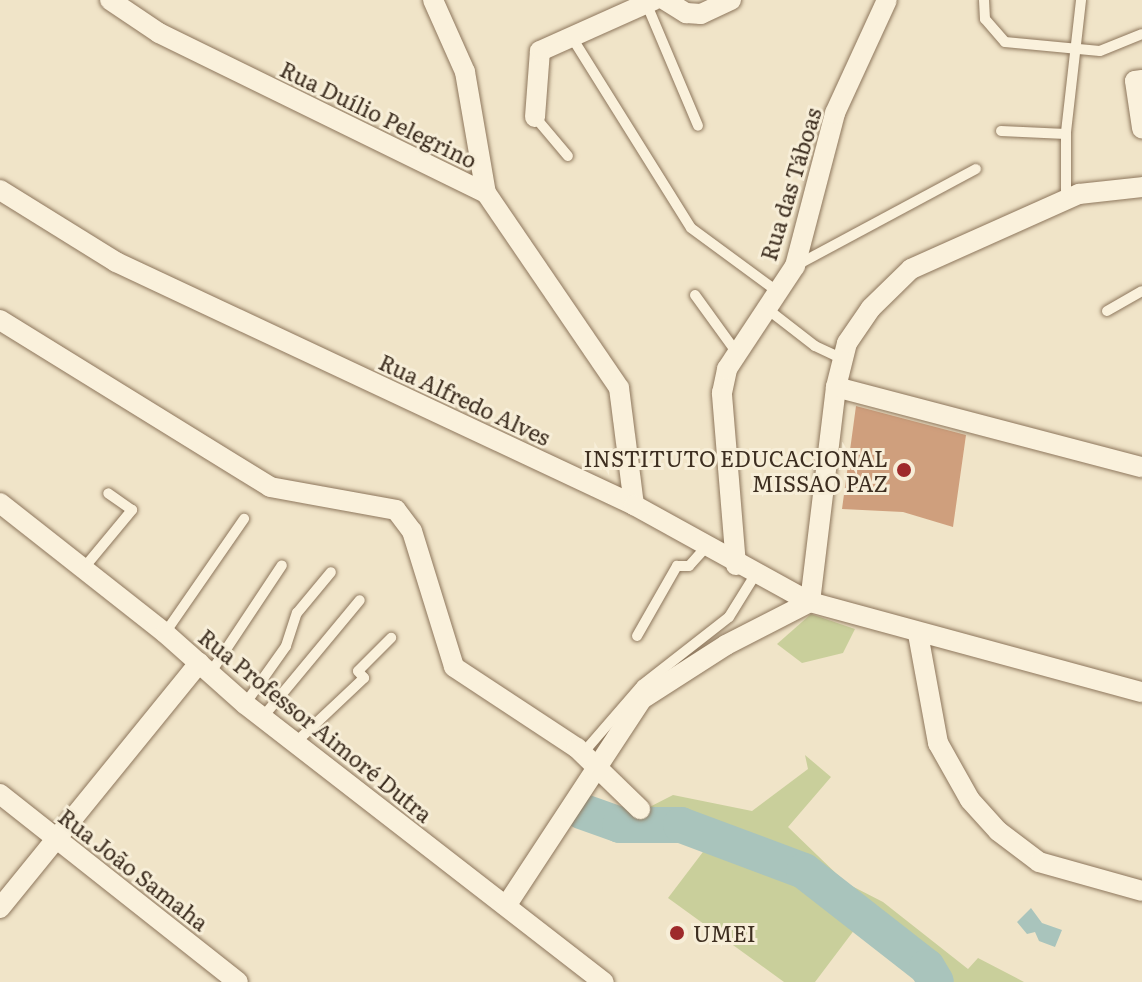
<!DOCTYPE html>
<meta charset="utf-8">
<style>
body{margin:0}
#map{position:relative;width:1142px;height:982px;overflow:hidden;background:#f0e4c8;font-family:Literata,serif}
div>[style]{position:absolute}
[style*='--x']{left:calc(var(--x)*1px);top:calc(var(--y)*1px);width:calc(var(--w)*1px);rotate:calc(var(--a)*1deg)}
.green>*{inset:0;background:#c9cf9b}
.water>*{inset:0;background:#a9c4bc}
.river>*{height:36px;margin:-18px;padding:0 18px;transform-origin:18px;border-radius:18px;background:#a9c4bc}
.building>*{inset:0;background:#cf9f7d}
.roads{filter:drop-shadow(0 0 2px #8d765c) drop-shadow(0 0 2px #8d765c)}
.service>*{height:10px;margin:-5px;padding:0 5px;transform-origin:5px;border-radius:5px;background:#faf1dc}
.minor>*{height:20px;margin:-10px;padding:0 10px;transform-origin:10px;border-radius:10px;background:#faf1dc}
.dots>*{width:22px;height:22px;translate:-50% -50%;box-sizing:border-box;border:4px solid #f7eed8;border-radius:50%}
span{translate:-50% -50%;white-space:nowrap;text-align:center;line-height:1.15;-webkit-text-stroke:6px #f7eed8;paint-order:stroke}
.street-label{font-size:22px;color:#3d2e20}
.poi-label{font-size:22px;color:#3d2e20}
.right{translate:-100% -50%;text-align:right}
.left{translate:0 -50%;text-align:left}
</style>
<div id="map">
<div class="green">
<div style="clip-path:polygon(811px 614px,855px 629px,843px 653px,802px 663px,777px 644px)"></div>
<div style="clip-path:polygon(805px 755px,831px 777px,788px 827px,846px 883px,883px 902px,968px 969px,978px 958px,1024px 982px,933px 982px,863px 926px,855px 929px,815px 982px,784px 982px,668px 898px,709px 844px,653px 835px,628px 818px,673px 795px,752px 811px,808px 769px)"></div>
</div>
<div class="water">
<div style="clip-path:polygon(1031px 908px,1042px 923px,1062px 930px,1055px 947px,1039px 941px,1035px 932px,1027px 934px,1017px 922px)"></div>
</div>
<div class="river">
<div style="--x:581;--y:811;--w:41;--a:19.7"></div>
<div style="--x:620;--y:825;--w:61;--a:0"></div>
<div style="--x:681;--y:825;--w:131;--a:20.5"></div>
<div style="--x:804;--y:871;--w:156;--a:38"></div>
<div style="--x:927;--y:967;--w:17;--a:59"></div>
</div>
<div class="building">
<div style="clip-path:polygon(856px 406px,966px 435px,953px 527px,903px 512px,842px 509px)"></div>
</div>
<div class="roads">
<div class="service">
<div style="--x:984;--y:0;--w:19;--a:87"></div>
<div style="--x:985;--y:19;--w:30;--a:49"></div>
<div style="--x:1005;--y:42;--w:95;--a:5.4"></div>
<div style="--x:1100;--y:51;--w:45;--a:-22"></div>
<div style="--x:647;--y:5;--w:131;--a:67.1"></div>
<div style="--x:571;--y:36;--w:226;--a:58"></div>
<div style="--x:691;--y:228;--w:108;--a:36.3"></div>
<div style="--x:535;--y:117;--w:51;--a:49.8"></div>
<div style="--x:1001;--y:131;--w:65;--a:2.6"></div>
<div style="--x:1066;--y:199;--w:67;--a:-90"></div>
<div style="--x:1066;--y:132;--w:133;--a:-83.5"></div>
<div style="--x:797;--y:265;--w:203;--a:-28.2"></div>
<div style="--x:695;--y:295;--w:72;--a:54.1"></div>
<div style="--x:766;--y:308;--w:62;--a:37.8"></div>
<div style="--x:815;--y:346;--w:31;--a:25"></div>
<div style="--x:1107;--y:311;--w:40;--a:-29.7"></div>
<div style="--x:83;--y:569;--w:77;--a:-50.3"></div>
<div style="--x:132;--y:510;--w:29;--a:-145"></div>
<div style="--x:165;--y:633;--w:139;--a:-55.3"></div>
<div style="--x:637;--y:636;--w:81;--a:-60.3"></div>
<div style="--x:677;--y:566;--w:12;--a:0"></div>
<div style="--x:689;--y:566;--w:25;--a:-48"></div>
<div style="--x:211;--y:672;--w:128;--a:-56.4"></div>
<div style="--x:245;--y:704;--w:71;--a:-54.7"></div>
<div style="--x:286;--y:646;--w:35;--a:-72"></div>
<div style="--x:297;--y:613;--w:53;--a:-50.3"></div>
<div style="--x:262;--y:718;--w:153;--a:-50.3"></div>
<div style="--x:295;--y:743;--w:95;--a:-43.3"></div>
<div style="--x:364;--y:678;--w:9;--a:-131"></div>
<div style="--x:358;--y:671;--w:47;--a:-45"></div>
<div style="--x:583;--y:753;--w:90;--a:-49.1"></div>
<div style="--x:642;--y:685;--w:110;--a:-38"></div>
<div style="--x:729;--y:617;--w:49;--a:-58.2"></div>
</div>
<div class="minor">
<div style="--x:110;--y:0;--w:59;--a:34"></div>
<div style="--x:159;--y:33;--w:364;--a:26.1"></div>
<div style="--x:486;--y:193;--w:236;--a:55.7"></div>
<div style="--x:619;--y:388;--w:118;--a:82.7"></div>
<div style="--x:433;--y:0;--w:79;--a:66"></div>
<div style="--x:465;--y:72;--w:123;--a:80.2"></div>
<div style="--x:665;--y:0;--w:25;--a:32"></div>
<div style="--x:686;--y:13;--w:15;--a:4"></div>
<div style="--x:701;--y:14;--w:33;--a:-25"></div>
<div style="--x:1142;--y:80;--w:7;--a:172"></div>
<div style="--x:1135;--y:81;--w:48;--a:81.5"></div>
<div style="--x:535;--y:117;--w:66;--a:-85.7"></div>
<div style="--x:540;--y:51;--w:125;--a:-24.1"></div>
<div style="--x:0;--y:190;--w:137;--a:31.8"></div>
<div style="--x:116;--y:262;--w:572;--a:25.13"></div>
<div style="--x:634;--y:505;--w:201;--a:28.9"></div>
<div style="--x:810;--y:602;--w:344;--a:15.2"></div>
<div style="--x:0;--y:320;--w:317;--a:31.7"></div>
<div style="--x:270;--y:487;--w:128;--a:10.3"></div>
<div style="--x:396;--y:510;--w:26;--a:53"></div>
<div style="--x:412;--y:531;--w:142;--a:72.8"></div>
<div style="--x:454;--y:667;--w:147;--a:33.4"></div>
<div style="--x:577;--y:748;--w:88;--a:44.1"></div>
<div style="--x:836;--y:387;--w:316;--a:14.7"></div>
<div style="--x:0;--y:503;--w:210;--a:38.2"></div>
<div style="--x:165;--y:633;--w:107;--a:41.6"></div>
<div style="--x:245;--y:704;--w:454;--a:37.8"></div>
<div style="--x:736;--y:565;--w:173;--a:-94.7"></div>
<div style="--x:722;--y:393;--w:25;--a:-78"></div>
<div style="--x:727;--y:369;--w:123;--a:-56.6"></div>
<div style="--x:795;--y:266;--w:158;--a:-75.3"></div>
<div style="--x:835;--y:113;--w:124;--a:-65.3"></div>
<div style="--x:918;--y:634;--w:111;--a:79.6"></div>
<div style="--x:938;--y:743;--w:65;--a:60.7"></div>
<div style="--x:970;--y:800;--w:42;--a:47.9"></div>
<div style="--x:998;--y:831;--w:51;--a:37.1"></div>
<div style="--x:1039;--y:862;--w:107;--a:15.7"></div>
<div style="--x:0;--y:794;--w:303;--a:38.3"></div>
<div style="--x:506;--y:906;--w:248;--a:-56.7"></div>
<div style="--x:642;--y:699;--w:100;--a:-32.7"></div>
<div style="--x:726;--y:645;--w:94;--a:-27.1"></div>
<div style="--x:810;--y:602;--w:217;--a:-83.1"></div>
<div style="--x:836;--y:387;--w:45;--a:-76"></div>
<div style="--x:847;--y:343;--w:42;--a:-55.6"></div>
<div style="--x:871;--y:308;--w:56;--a:-44.3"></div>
<div style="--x:911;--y:269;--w:184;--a:-24.1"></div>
<div style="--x:1079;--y:194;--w:63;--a:-6.3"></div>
<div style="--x:0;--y:908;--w:316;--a:-50.9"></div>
</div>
</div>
<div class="dots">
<div style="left:904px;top:470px;background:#9e2a2b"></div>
<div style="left:677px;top:933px;background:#9e2a2b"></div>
</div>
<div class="street-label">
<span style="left:379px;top:114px;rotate:26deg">Rua Duílio Pelegrino</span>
<span style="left:790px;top:184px;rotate:-73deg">Rua das Táboas</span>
<span style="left:465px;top:399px;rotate:25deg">Rua Alfredo Alves</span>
<span style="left:316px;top:725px;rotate:39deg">Rua Professor Aimoré Dutra</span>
<span style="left:134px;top:869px;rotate:38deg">Rua João Samaha</span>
</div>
<div class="poi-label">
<span class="right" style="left:888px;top:470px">INSTITUTO EDUCACIONAL<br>MISSAO PAZ</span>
<span class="left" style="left:693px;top:933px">UMEI</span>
</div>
</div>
